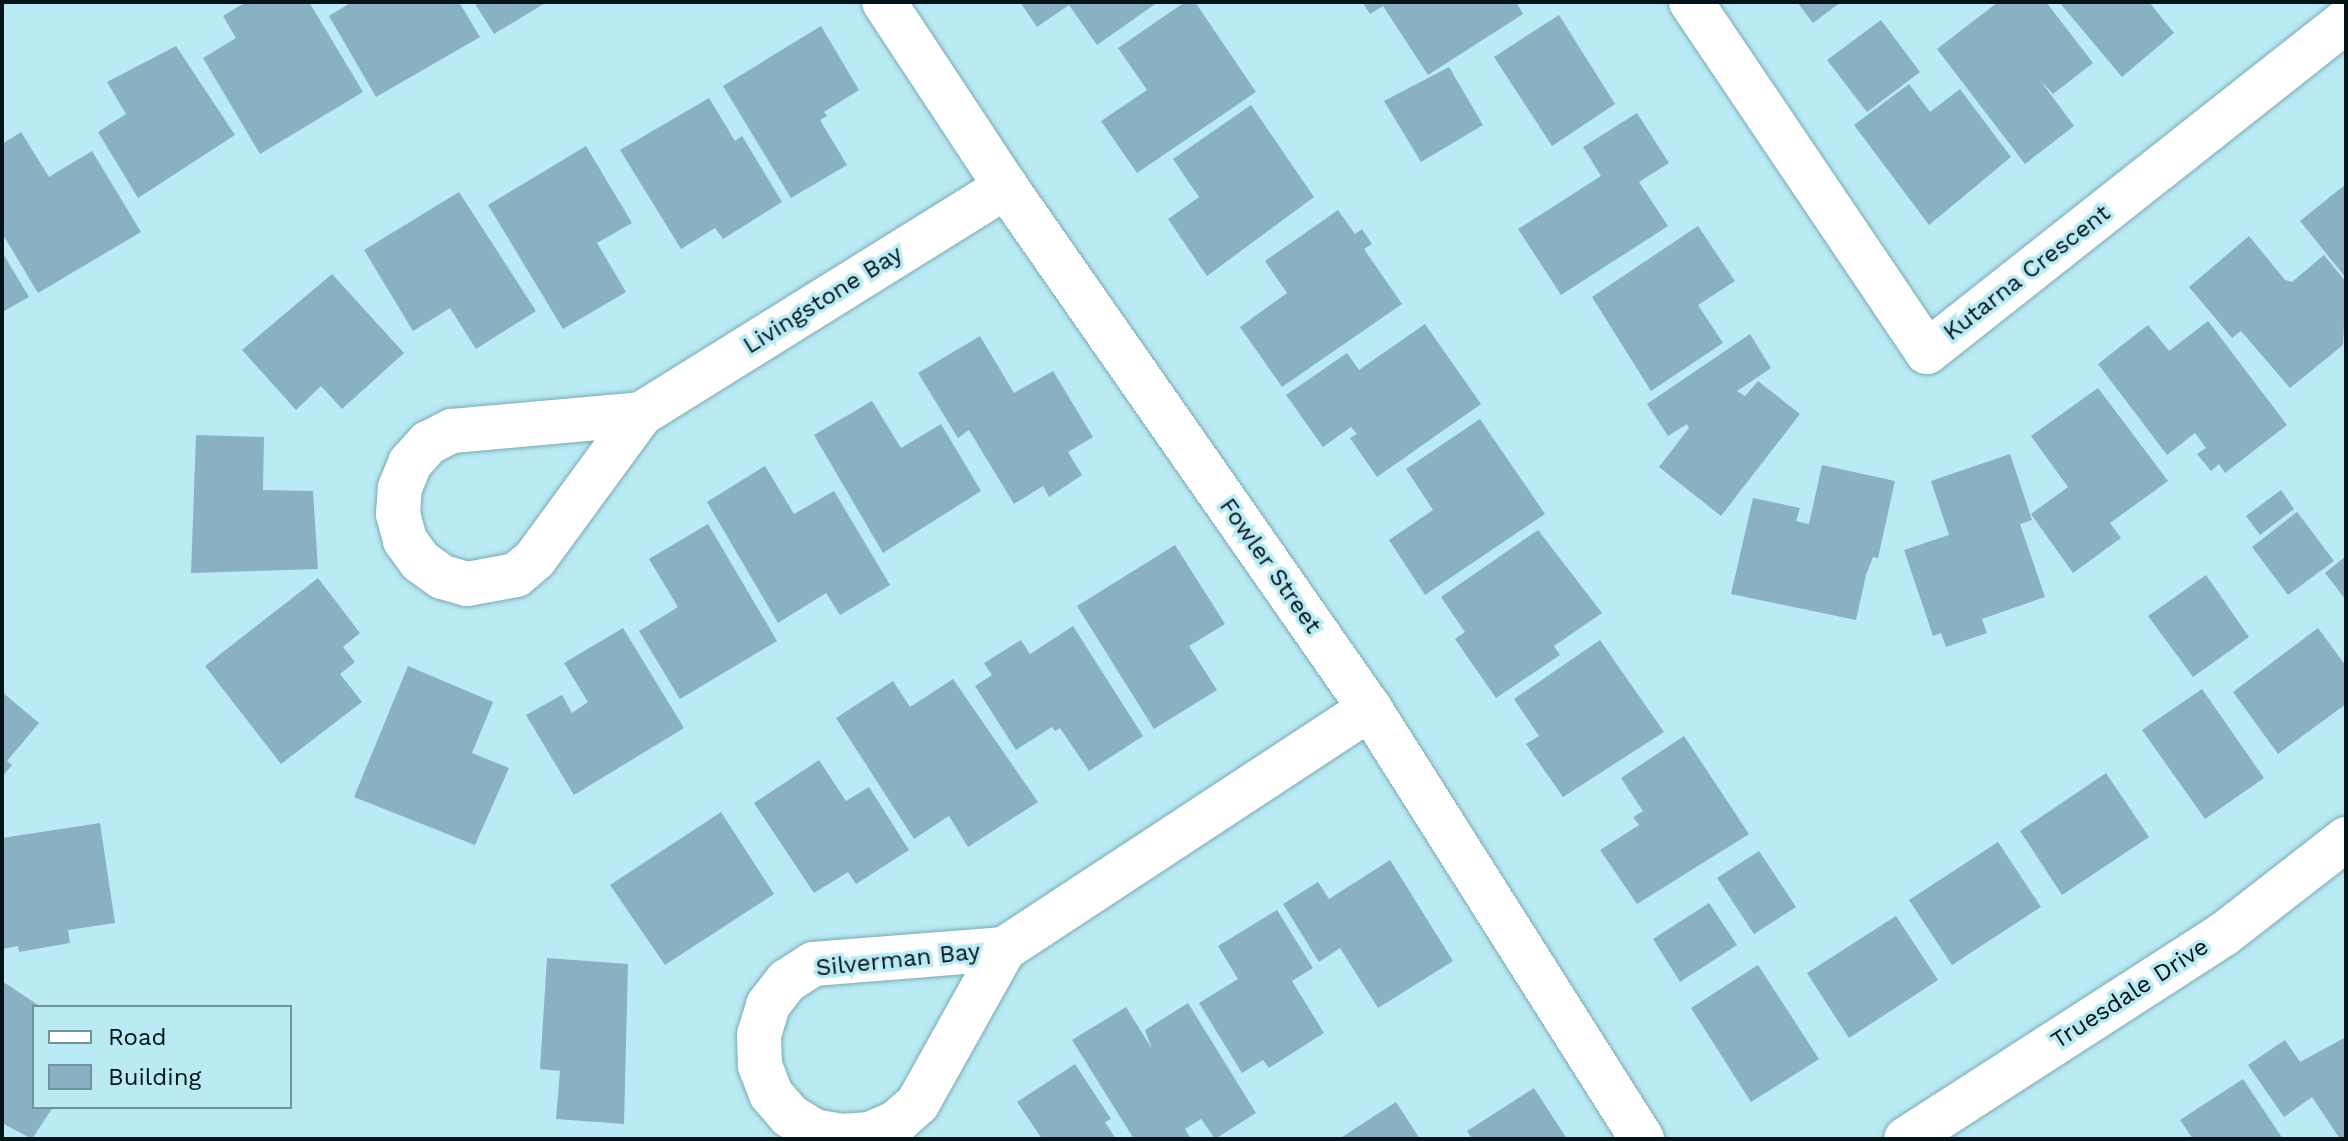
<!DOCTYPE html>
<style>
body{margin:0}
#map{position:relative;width:2348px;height:1141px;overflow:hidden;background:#baeaf4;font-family:"Work Sans",sans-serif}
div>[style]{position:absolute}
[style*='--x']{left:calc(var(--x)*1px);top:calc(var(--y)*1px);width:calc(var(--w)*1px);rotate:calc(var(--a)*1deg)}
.building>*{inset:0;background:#8ab0c4}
.roads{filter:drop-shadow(0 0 2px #7ca9b3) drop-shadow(0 0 2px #7ca9b3)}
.minor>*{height:44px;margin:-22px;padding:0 22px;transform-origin:22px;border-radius:22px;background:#fff}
.tertiary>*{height:44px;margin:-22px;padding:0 22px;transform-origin:22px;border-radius:22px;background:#fff}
span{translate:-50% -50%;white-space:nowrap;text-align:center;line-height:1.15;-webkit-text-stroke:7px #baeaf4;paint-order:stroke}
.street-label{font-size:24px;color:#031317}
.frame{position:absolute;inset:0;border:4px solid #031317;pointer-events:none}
.legend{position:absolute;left:32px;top:1005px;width:260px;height:104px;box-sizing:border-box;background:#baeaf4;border:2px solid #71949c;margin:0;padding:10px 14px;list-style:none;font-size:24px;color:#031317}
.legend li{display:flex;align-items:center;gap:16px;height:40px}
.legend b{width:40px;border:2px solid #71949c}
</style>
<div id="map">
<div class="building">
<div style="clip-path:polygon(246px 2px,309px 2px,363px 92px,260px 154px,203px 58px,236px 38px,223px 16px)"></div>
<div style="clip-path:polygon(352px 2px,459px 2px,480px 37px,376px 97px,329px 16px)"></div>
<div style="clip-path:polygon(474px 2px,547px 2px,494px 34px)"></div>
<div style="clip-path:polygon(1020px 2px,1158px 2px,1097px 45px,1069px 5px,1037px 27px)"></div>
<div style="clip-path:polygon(1185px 2px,1195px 2px,1256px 92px,1137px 173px,1101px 121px,1147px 90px,1118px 48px)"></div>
<div style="clip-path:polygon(1362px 2px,1516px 2px,1523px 14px,1428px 75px,1383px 6px,1370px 14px)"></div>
<div style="clip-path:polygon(1797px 2px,1841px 2px,1813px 23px)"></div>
<div style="clip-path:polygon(1998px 2px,2046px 2px,2093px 63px,2053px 94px,2040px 80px,2074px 126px,2025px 164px,1937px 49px)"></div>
<div style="clip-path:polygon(2059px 2px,2149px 2px,2174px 33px,2122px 77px)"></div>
<div style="clip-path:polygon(1559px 15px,1615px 104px,1552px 146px,1494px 57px)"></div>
<div style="clip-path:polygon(1881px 20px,1920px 72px,1867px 112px,1827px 60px)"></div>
<div style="clip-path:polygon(821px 26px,859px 90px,824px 112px,827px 116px,820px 120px,847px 165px,791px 198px,723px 86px)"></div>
<div style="clip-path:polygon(176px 46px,235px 135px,138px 198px,98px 132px,126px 114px,107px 82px)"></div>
<div style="clip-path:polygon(1449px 67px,1483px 125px,1421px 162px,1384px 101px)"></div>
<div style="clip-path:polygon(1909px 84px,1930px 112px,1960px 89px,2011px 157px,1929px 225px,1854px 125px)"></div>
<div style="clip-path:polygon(709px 98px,735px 141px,742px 136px,782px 202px,723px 239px,715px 228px,681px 249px,620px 150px)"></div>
<div style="clip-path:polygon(1251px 105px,1314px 197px,1207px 276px,1168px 219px,1199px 197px,1173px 159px)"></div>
<div style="clip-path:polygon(1637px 113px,1669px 163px,1639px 182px,1668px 226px,1561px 295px,1518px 229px,1601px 176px,1583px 147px)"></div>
<div style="clip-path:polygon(21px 132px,49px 177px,92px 151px,141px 232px,38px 293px,2px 233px,2px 144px)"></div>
<div style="clip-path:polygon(586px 146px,632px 223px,597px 243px,626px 292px,563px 329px,488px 205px)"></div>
<div style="clip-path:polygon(2346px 184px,2346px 278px,2300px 221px)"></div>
<div style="clip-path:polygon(459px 192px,536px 311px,476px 349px,450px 308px,413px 331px,364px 250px)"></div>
<div style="clip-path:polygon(1338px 210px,1355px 234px,1362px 229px,1372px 244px,1364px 249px,1402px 304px,1282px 387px,1240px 327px,1287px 293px,1265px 261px)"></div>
<div style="clip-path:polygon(1698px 226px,1735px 281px,1698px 305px,1723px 343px,1651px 391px,1592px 297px)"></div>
<div style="clip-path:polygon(2249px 236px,2285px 280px,2292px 282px,2324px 255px,2346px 282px,2343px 345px,2290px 388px,2241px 331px,2232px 338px,2189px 287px)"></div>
<div style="clip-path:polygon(2px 252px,29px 297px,2px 312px)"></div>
<div style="clip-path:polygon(332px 274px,404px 353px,342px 409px,321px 386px,296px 410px,242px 350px)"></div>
<div style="clip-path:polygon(2208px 321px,2287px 425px,2225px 473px,2219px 464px,2211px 471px,2197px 454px,2206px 448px,2195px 433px,2167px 455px,2098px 364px,2148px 325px,2169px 351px)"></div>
<div style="clip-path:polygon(1425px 324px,1481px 404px,1377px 477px,1350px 438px,1357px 434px,1351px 427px,1323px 447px,1286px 395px,1347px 353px,1359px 370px)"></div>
<div style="clip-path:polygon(1750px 334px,1771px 368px,1737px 391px,1745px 396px,1758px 381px,1800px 414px,1721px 516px,1659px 467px,1689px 428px,1687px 424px,1668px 436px,1647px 404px)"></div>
<div style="clip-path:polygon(980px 336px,1014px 393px,1053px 371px,1093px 437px,1068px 452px,1082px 475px,1049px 497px,1043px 486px,1014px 504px,969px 430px,958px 438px,918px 373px)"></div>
<div style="clip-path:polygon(2098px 388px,2168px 481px,2110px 523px,2121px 538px,2073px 573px,2031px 514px,2068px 487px,2031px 436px)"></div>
<div style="clip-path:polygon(872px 401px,901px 448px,941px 424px,981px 491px,883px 553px,814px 435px)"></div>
<div style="clip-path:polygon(1480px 419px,1545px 514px,1425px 595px,1389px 540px,1433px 510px,1406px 469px)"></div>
<div style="clip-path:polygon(196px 435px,264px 437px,263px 490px,313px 491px,318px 569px,191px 573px)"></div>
<div style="clip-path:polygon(2010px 454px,2032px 520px,2020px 524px,2045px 597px,1982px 619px,1987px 633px,1946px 647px,1941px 633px,1933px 636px,1904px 550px,1949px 535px,1931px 481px)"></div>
<div style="clip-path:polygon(1822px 465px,1895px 481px,1878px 558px,1873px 557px,1866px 575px,1856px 620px,1731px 594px,1753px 498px,1800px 508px,1796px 521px,1809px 524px)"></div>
<div style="clip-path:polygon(765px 466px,794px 514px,834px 491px,890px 585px,840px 615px,826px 593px,778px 623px,707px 502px)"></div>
<div style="clip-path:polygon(2281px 490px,2294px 509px,2260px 535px,2246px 516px)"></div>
<div style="clip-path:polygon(2297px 512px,2334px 561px,2288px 595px,2252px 547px)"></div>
<div style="clip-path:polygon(708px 524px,777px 641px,680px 699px,639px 631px,678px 607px,649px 559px)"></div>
<div style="clip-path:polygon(1538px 530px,1602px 613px,1554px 646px,1560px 655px,1496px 698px,1455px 639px,1465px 632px,1441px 597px)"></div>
<div style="clip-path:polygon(1175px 545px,1225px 624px,1189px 646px,1217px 690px,1154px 729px,1077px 606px)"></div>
<div style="clip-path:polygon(2346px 556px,2346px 600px,2325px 573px)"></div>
<div style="clip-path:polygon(2206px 575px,2249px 637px,2193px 677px,2148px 616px)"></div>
<div style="clip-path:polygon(318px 578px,360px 633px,343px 647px,355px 662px,340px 674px,362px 702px,281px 764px,205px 666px)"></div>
<div style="clip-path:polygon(1073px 626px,1143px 736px,1089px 771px,1060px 728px,1055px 731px,1052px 727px,1016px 750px,975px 686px,992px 675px,984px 663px,1021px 640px,1030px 654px)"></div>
<div style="clip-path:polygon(623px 628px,684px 728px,574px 795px,526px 715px,562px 695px,572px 713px,588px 702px,564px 663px)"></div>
<div style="clip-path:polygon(2318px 628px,2346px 666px,2346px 704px,2278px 754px,2233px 692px)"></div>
<div style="clip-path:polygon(1600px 640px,1664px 732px,1563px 797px,1526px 744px,1539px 736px,1514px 699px)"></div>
<div style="clip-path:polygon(408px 666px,493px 702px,472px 753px,509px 768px,475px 845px,354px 797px)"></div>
<div style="clip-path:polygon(953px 679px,1038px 802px,968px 847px,949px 816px,914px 839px,836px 718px,893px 681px,910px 707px)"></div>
<div style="clip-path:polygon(2202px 689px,2264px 778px,2205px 819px,2142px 730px)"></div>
<div style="clip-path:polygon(2px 692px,39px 723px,7px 761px,12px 765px,2px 777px)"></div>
<div style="clip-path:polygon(1684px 736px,1749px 834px,1637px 904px,1600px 850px,1639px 825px,1633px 817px,1643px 811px,1621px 778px)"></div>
<div style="clip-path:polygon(819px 760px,846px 801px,869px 787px,909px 850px,856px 884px,848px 872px,814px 893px,754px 803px)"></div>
<div style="clip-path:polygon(2106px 773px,2149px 837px,2062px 895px,2020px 831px)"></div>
<div style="clip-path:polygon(721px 812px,774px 894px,665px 965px,610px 885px)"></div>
<div style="clip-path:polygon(100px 823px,115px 923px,68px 930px,70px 943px,19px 952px,18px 946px,2px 949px,2px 838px)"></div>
<div style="clip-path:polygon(1998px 842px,2041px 907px,1952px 965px,1909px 900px)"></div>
<div style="clip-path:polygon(1759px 851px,1796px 907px,1754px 934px,1717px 878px)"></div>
<div style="clip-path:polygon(1390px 860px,1453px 961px,1378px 1008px,1340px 948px,1319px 962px,1283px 904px,1318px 882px,1329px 899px)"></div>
<div style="clip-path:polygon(1709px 903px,1737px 945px,1680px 982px,1653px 939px)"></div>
<div style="clip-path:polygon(1277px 910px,1313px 968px,1292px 981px,1324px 1033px,1269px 1068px,1263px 1060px,1242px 1073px,1199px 1003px,1238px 979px,1218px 946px)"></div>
<div style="clip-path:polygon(1896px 916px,1938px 980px,1849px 1038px,1807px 973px)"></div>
<div style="clip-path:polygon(547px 958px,628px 964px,624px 1124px,556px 1119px,560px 1071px,540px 1069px)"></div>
<div style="clip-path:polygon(1758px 965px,1819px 1059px,1751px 1102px,1691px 1008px)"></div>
<div style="clip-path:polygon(2px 981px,41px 1007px,34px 1007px,34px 1107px,53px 1107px,32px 1139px,2px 1123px)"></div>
<div style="clip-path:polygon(1188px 1003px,1256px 1113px,1215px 1139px,1201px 1119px,1185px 1129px,1191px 1139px,1134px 1139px,1072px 1040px,1126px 1007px,1152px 1049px,1145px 1030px)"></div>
<div style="clip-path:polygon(2346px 1037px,2346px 1139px,2340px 1139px,2312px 1097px,2284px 1117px,2248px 1065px,2285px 1040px,2300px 1062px)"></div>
<div style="clip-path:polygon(1075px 1064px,1111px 1119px,1105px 1122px,1116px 1139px,1042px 1139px,1017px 1102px)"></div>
<div style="clip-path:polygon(2243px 1079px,2283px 1139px,2193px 1139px,2180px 1120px)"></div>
<div style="clip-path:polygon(1534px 1088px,1567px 1139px,1472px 1139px,1467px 1131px)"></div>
<div style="clip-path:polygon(1396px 1102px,1420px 1139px,1339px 1139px)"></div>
</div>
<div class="roads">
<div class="minor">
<div style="--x:884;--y:2;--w:222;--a:56.6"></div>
<div style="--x:1006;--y:187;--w:636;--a:55.11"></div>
<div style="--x:1370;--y:709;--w:509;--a:57.68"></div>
<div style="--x:1691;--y:2;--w:422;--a:56"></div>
<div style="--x:1927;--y:352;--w:534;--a:-38.31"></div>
<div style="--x:641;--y:414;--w:180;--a:126.2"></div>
<div style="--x:535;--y:559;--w:25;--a:140"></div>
<div style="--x:516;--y:575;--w:50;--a:169.6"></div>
<div style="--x:467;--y:584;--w:26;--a:-164"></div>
<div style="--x:442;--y:577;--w:27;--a:-144"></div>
<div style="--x:420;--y:561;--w:26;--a:-126"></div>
<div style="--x:405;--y:540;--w:27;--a:-105"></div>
<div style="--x:398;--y:514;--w:26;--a:-86"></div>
<div style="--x:400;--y:488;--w:27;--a:-68"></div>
<div style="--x:410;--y:463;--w:27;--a:-48"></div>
<div style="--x:428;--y:443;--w:27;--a:-27"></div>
<div style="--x:452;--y:431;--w:190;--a:-5.1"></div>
<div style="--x:641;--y:414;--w:430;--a:-31.9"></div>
<div style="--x:1004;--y:949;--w:176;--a:119.2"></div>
<div style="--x:918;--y:1103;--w:28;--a:138"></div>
<div style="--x:897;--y:1122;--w:30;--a:156"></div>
<div style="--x:870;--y:1134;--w:28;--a:176"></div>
<div style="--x:842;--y:1136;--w:28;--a:-170"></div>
<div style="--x:814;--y:1131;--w:28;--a:-148"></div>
<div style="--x:790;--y:1116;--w:29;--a:-131"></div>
<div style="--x:771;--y:1094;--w:30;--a:-111"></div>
<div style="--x:760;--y:1066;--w:31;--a:-92"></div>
<div style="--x:759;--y:1035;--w:31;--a:-73"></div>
<div style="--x:768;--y:1005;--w:31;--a:-52"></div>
<div style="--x:787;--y:981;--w:31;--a:-33"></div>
<div style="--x:813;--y:964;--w:192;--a:-4.5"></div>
<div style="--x:1004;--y:949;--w:438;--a:-33.3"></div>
</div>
<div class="tertiary">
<div style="--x:1906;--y:1139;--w:378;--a:-32.8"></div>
<div style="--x:2224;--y:934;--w:155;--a:-37.9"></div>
</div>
</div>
<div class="street-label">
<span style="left:2027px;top:273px;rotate:-38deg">Kutarna Crescent</span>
<span style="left:823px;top:300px;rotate:-32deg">Livingstone Bay</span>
<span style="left:1270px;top:566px;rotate:55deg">Fowler Street</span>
<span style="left:898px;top:960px;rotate:-6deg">Silverman Bay</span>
<span style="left:2130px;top:994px;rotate:-33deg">Truesdale Drive</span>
</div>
<div class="frame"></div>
<ul class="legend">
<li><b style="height:10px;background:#fff"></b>Road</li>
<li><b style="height:22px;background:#8ab0c4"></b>Building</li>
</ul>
</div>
